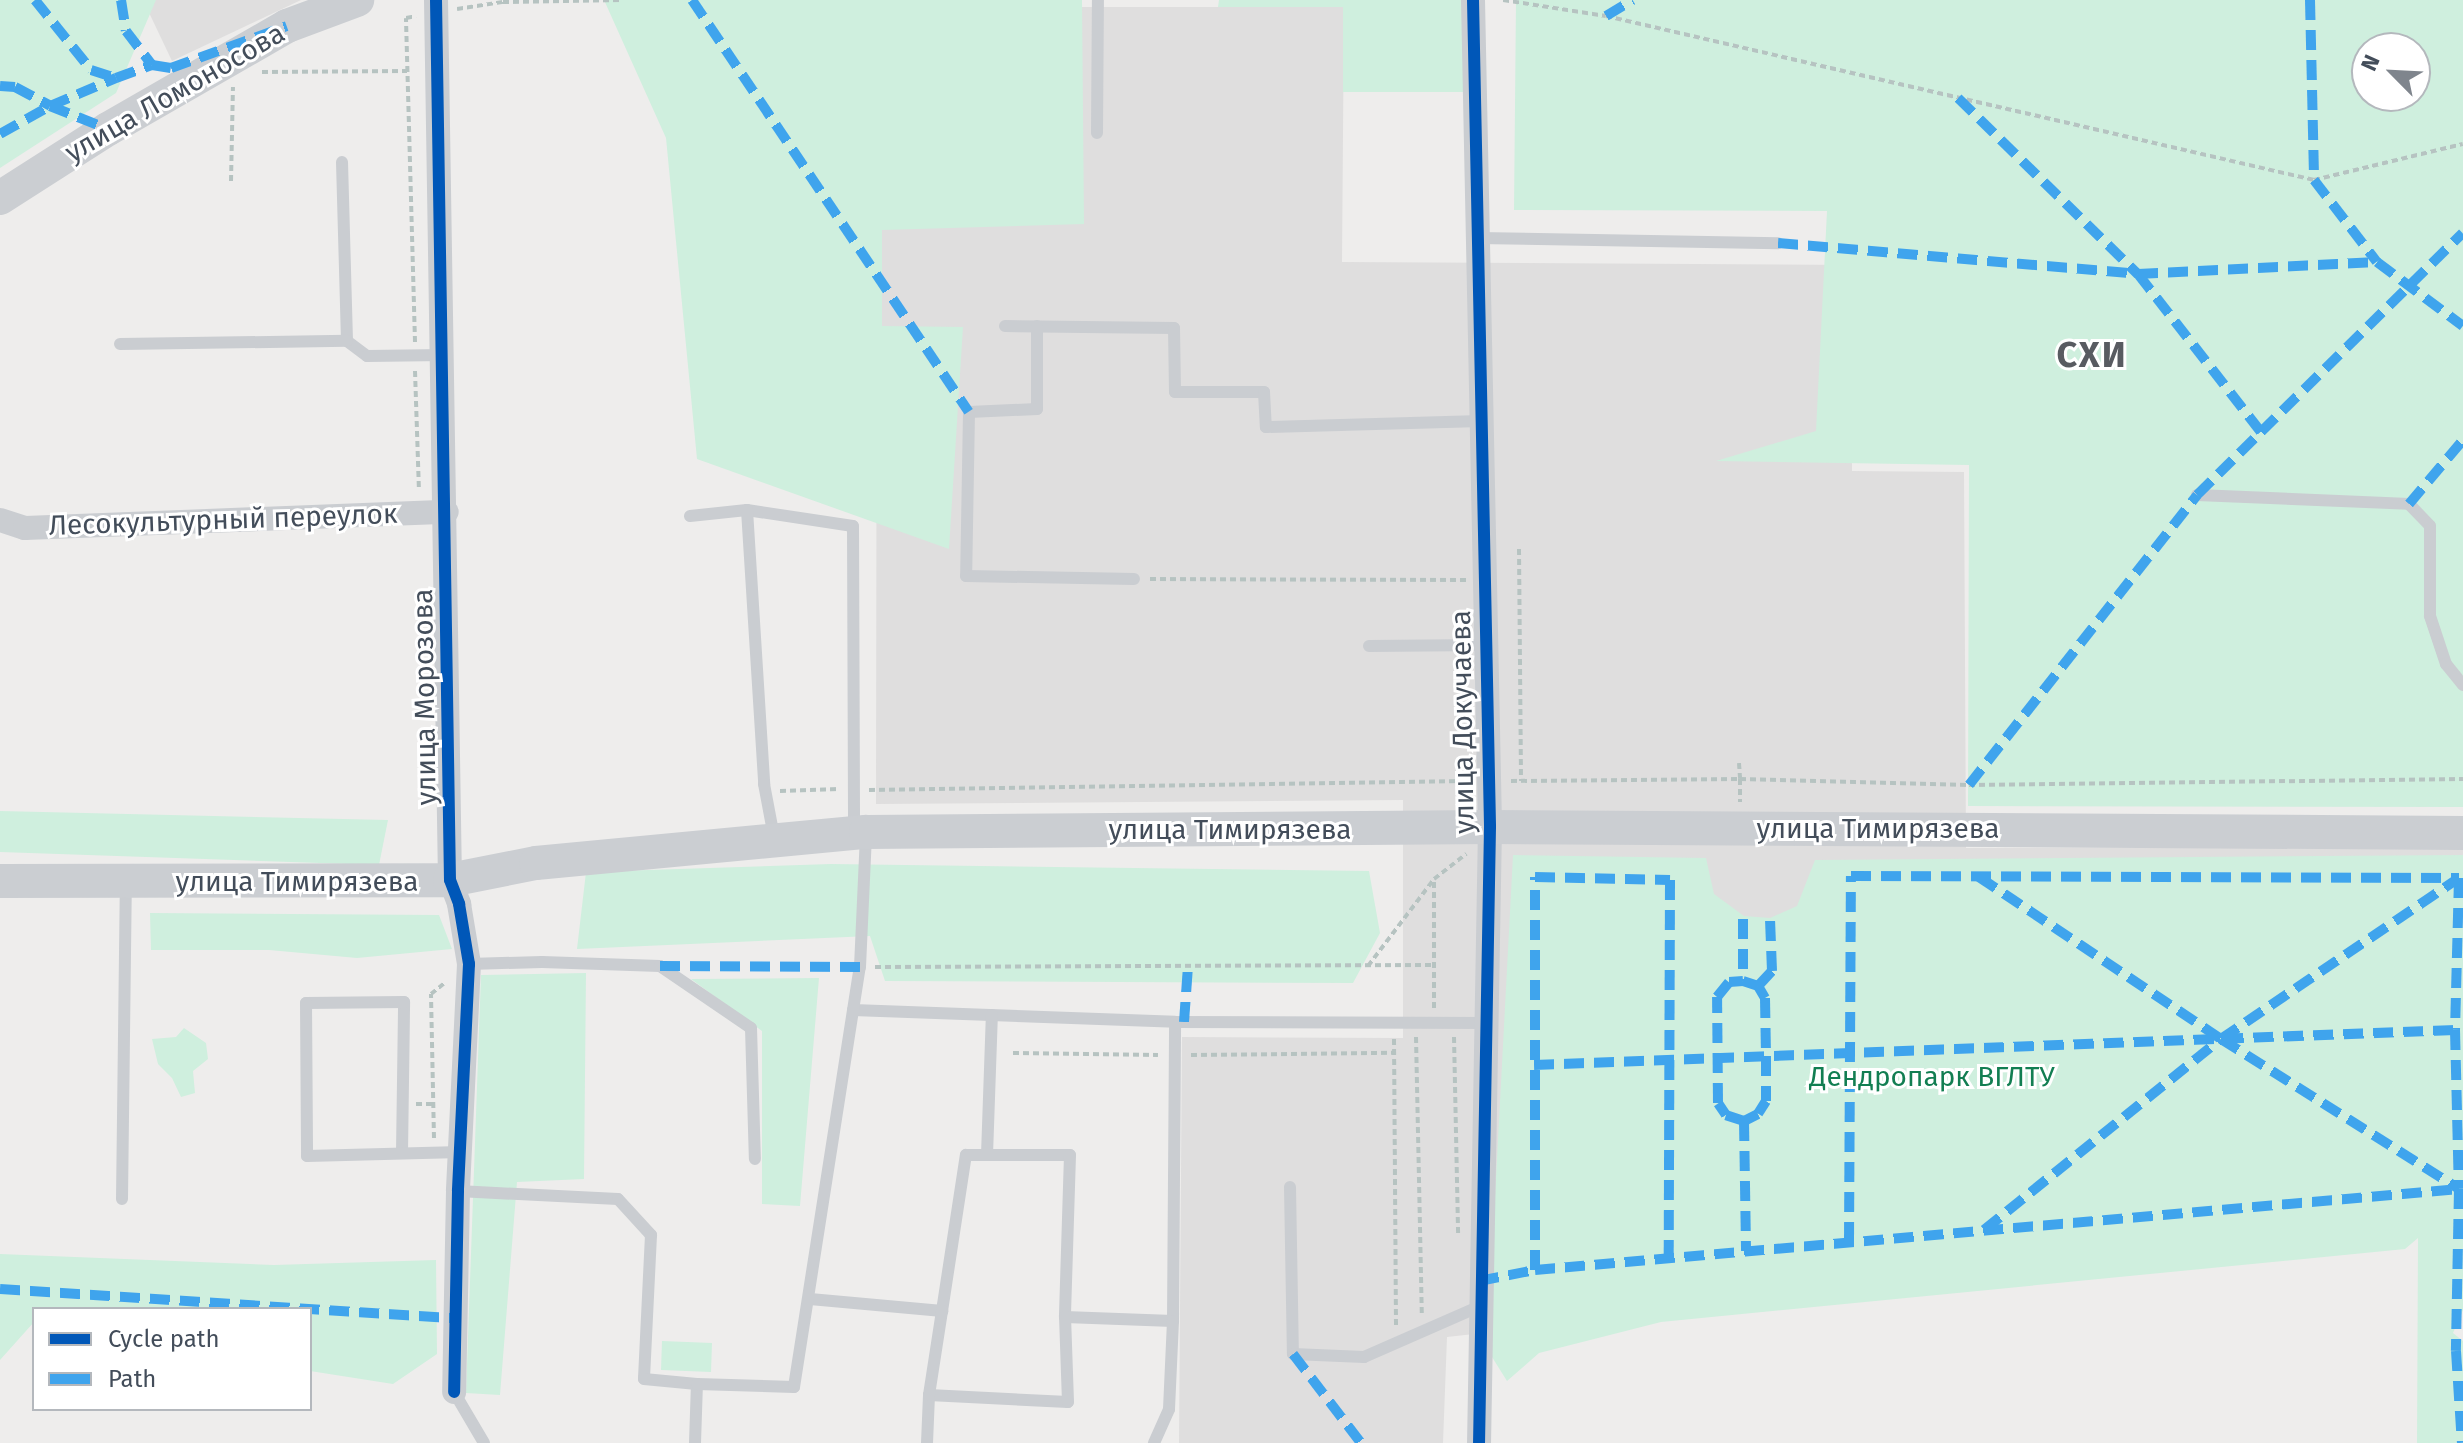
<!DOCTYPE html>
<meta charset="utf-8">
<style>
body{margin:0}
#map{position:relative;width:2463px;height:1443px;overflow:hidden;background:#eeedec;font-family:"Fira Sans",sans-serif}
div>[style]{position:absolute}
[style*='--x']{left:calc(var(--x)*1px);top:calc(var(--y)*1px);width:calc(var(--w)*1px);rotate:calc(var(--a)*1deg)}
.education>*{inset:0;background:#dfdede}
.green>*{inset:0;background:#cfefde}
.path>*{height:4px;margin-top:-2px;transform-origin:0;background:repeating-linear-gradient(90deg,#b6c3c1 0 6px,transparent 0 10px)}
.lane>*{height:12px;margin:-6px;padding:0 6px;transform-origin:6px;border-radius:6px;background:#cacdd1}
.street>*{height:24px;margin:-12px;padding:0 12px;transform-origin:12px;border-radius:12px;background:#cacdd1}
.secondary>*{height:34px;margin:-17px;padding:0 17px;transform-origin:17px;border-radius:17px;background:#cbced2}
.quiet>*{height:10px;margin-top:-5px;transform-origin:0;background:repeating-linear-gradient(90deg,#3fa4ed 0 20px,transparent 0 30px)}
.cycleway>*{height:12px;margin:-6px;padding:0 6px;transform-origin:6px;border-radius:6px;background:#0057b8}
span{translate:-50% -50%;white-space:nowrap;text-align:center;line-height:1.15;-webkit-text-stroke:6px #fff;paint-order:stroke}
.street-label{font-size:28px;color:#434d5a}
.park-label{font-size:28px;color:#127e52}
.district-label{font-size:36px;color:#585b61;font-weight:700;letter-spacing:2px}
.legend{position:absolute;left:32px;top:1307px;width:280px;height:104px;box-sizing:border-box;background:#fff;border:2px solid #b4b8bd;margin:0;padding:10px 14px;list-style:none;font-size:24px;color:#434d5a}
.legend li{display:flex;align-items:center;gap:16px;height:40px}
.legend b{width:40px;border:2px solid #b4b8bd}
.north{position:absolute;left:2351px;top:32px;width:80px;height:80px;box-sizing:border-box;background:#fff;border:2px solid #b4b8bd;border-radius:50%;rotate:294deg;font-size:22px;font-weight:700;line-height:32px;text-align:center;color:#434d5a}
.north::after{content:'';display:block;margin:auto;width:28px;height:36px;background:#7f858d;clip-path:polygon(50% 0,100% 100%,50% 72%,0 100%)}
</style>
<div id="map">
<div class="education">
<div style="clip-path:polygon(143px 0,301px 0,172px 61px)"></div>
<div style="clip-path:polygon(1077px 7px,1344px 7px,1342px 262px,1852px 265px,1852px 471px,1964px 472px,1966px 848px,2463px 846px,2463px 1223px,1447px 1337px,1443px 1443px,1179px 1443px,1182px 1037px,1403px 1038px,1403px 800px,876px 804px,877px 134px)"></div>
</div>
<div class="green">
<div style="clip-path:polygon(0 0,156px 0,116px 93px,0 168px)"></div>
<div style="clip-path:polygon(604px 0,1082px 0,1084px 224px,882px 230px,882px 326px,963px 327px,949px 549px,697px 459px,666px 138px)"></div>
<div style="clip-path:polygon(1219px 0,1465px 0,1465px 92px,1343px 92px,1343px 7px,1218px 7px)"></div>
<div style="clip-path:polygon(evenodd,1516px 0,2463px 0,2463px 807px,1968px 806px,1969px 465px,1716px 461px,1816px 431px,1827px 211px,1514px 210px,1516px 0,2367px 48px,2415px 48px,2415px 96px,2367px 96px,2367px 48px)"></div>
<div style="clip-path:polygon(0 811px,388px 820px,379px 865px,0 852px)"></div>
<div style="clip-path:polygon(1513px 855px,1706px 858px,1714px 894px,1744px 916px,1770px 918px,1797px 906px,1815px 860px,2463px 855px,2463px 1310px,2453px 1333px,2463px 1341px,2463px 1443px,2417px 1443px,2418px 1238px,2405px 1249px,1661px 1322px,1539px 1353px,1507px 1381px,1487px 1349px)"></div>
<div style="clip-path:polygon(831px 864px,1369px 871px,1380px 933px,1353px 983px,885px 981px,870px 936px,577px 949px,586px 872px)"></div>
<div style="clip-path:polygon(150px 913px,439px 915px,452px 949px,357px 958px,269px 950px,151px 950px)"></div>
<div style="clip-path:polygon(586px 973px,584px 1179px,517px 1182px,500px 1395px,466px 1393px,481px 975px)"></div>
<div style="clip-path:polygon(819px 978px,800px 1206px,762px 1204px,762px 1031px,691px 979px)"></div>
<div style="clip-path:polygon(184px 1028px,206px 1043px,208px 1059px,193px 1071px,195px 1093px,181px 1097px,172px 1078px,158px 1064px,152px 1039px,176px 1037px)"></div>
<div style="clip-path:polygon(0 1254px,274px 1265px,436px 1260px,437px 1354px,393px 1384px,310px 1371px,310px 1309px,34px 1309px,34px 1322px,0 1360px)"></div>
<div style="clip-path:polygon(662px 1341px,712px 1343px,711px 1372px,661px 1370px)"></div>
</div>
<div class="path">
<div style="--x:1503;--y:0;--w:104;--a:8.8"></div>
<div style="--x:1606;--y:16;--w:727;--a:13.04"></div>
<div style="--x:2314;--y:180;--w:153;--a:-13.6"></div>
<div style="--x:457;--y:9;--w:47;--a:-8.7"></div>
<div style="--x:503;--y:2;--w:119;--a:-1"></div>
<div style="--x:262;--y:72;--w:145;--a:-0.4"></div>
<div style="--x:231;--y:181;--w:94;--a:-88.8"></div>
<div style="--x:415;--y:342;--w:324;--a:-91.6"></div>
<div style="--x:406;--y:18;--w:10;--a:-11"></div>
<div style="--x:415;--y:371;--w:119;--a:88.1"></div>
<div style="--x:1519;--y:549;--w:232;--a:89.5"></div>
<div style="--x:1150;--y:579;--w:316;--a:0.2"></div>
<div style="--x:1739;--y:763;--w:16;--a:86"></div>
<div style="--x:1740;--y:779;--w:229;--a:1.5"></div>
<div style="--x:1969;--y:785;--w:494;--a:-0.7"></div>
<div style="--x:1511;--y:781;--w:229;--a:-0.5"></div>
<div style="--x:1740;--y:779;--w:23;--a:90"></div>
<div style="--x:869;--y:790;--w:597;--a:-0.86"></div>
<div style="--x:780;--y:791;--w:59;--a:-1.9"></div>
<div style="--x:1368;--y:966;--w:109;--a:-52.8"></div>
<div style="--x:1434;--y:879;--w:41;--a:-38"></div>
<div style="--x:875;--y:967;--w:558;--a:-0.21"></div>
<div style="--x:1434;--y:1008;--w:127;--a:-90"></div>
<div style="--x:1416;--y:1037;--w:279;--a:88.8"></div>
<div style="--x:1454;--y:1037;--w:196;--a:88.8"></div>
<div style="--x:1394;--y:1039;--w:287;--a:89.6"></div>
<div style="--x:1013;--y:1053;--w:145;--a:0.8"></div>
<div style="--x:1191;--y:1055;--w:203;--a:-0.6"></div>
<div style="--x:416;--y:1104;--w:17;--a:0"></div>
<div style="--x:434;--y:1138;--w:144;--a:-91.2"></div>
<div style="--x:431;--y:994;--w:19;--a:-39"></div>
</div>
<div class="lane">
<div style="--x:1097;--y:133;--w:133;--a:-89.6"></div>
<div style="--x:342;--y:162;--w:179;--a:88.4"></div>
<div style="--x:347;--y:341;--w:25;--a:37"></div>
<div style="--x:367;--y:356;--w:77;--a:-0.7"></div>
<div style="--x:1478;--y:238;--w:300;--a:1"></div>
<div style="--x:1005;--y:326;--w:169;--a:0.7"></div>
<div style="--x:1174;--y:328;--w:64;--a:89.1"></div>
<div style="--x:1175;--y:392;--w:89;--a:0"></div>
<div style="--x:1264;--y:392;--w:35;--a:87"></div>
<div style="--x:1266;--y:427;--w:215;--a:-1.6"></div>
<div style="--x:1037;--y:326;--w:83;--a:90"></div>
<div style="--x:1037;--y:409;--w:68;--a:177.5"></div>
<div style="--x:969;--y:412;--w:164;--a:91"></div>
<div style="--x:966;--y:576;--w:168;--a:1"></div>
<div style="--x:120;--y:344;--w:227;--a:-0.8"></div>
<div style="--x:2197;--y:495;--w:212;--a:2.4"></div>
<div style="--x:2409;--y:504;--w:30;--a:46"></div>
<div style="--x:2430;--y:526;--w:90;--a:90"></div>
<div style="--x:2430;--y:616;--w:51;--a:71.6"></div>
<div style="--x:2446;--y:664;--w:27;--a:51"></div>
<div style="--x:747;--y:510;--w:107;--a:8.6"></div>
<div style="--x:853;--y:526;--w:305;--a:89.8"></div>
<div style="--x:690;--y:516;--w:57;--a:-6"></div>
<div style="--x:747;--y:510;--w:275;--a:86.4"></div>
<div style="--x:764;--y:784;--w:54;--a:79.3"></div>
<div style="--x:1369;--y:646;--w:116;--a:-0.5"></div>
<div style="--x:469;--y:964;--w:73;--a:-1.6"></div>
<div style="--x:542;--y:962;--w:118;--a:1.9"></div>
<div style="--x:660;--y:966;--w:110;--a:34.3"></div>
<div style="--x:751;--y:1028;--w:131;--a:88.3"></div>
<div style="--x:853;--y:1010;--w:322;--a:2.1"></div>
<div style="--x:1175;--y:1022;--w:312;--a:0.2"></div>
<div style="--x:402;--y:1153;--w:151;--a:-89.2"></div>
<div style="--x:404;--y:1002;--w:98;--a:179.4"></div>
<div style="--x:306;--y:1003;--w:153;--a:89.6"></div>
<div style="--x:307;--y:1156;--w:154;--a:-1.5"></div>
<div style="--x:987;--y:1155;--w:140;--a:-88"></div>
<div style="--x:1290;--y:1187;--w:167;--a:89"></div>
<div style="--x:1293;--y:1354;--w:71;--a:2.4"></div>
<div style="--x:1364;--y:1357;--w:124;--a:-23.7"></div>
<div style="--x:458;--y:1191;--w:160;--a:2.9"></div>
<div style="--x:618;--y:1199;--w:49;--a:47.5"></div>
<div style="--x:651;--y:1235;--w:144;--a:92.8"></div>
<div style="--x:644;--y:1379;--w:53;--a:5.4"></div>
<div style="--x:122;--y:1199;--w:316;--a:-89.3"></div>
<div style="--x:810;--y:1299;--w:133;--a:5.2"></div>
<div style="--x:942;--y:1311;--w:158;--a:-81.3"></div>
<div style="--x:966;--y:1155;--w:104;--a:0"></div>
<div style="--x:1070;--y:1155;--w:162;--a:91.8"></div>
<div style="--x:1065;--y:1317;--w:108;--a:2.1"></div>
<div style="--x:1173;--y:1321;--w:299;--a:-89.6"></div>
<div style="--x:454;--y:1392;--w:59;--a:59.5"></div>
<div style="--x:929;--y:1395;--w:139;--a:2.9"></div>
<div style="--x:1068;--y:1402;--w:85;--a:-92"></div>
<div style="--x:695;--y:1443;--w:59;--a:-88.1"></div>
<div style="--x:697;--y:1384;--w:97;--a:1.8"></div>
<div style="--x:794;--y:1387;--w:425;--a:-81.1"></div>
<div style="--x:860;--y:967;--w:131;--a:-87.4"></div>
<div style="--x:927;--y:1443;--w:48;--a:-87.6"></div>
<div style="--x:929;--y:1395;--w:85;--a:-81.2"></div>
<div style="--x:1154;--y:1443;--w:37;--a:-66"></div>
<div style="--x:1169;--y:1409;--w:88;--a:-87.4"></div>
</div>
<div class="street">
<div style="--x:436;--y:0;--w:880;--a:89.09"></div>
<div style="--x:450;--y:880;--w:26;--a:69"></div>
<div style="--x:459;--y:904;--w:61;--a:80.5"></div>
<div style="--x:469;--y:964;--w:227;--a:92.8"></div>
<div style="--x:458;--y:1191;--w:201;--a:91.1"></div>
<div style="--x:1473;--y:0;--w:827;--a:88.82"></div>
<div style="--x:1490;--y:827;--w:616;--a:91.02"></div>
<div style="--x:0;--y:520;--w:26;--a:18"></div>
<div style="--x:25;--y:528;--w:422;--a:-2.2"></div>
</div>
<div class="secondary">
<div style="--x:0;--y:198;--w:128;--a:-32.6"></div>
<div style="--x:108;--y:129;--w:207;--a:-29.9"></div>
<div style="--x:287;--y:26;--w:75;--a:-20.4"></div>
<div style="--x:0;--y:881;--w:450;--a:-0.1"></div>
<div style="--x:450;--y:880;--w:88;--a:-11.2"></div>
<div style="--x:536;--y:863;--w:331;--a:-5.4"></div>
<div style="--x:866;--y:832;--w:624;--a:-0.46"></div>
<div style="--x:1490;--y:827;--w:973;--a:0.35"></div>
</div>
<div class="quiet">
<div style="--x:35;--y:0;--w:90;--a:51.3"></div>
<div style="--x:91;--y:70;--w:26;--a:18"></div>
<div style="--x:121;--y:0;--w:31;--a:81"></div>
<div style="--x:126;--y:31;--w:43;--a:52.6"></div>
<div style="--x:692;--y:0;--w:496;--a:56.1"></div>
<div style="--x:2310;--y:0;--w:180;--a:88.7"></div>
<div style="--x:2314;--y:180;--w:103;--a:52.5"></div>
<div style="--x:2377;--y:262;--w:107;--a:36.7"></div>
<div style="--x:1606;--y:16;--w:31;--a:-31"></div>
<div style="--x:0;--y:86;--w:15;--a:4"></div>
<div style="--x:15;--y:87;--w:40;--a:28"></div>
<div style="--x:50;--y:106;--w:62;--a:21.6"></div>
<div style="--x:1958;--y:98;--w:252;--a:44.4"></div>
<div style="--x:2138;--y:274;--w:200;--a:52.1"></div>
<div style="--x:0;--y:134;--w:57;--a:-29.2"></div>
<div style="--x:50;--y:106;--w:72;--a:-23"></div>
<div style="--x:116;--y:78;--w:38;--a:-20"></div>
<div style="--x:152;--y:65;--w:19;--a:9"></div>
<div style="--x:171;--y:68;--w:123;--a:-19.9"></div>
<div style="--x:1778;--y:243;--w:361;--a:4.9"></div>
<div style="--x:2138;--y:274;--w:239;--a:-2.9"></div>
<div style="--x:2409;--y:504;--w:84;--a:-49.8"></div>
<div style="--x:1969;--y:785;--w:369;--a:-51.8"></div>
<div style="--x:2197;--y:495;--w:373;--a:-44.6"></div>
<div style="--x:1979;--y:877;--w:291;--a:33.8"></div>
<div style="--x:2221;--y:1039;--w:281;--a:32.2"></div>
<div style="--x:2459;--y:878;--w:152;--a:91.5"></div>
<div style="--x:2455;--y:1030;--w:159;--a:88.6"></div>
<div style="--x:2459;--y:1189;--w:162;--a:91.1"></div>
<div style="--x:2456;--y:1351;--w:92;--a:86.3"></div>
<div style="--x:1743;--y:919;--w:62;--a:90"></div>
<div style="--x:660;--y:966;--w:200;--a:0.3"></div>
<div style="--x:1743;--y:981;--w:16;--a:18"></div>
<div style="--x:1758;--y:986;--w:14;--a:60"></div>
<div style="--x:1765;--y:998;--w:58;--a:89"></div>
<div style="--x:1766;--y:1056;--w:45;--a:90"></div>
<div style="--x:1766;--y:1101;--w:15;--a:122"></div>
<div style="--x:1758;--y:1114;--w:16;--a:153"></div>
<div style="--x:1744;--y:1121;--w:19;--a:-162"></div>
<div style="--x:1726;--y:1115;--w:14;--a:-124"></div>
<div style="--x:1718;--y:1103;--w:106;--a:-90.5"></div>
<div style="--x:1717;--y:997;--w:19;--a:-51"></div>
<div style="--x:1729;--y:982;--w:14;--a:-4"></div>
<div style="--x:1758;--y:986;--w:21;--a:-47"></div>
<div style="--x:1772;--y:971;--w:51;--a:-92.2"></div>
<div style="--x:1184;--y:1022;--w:56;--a:-85.9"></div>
<div style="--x:1534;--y:1065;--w:922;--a:-2.18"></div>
<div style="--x:1744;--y:1121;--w:130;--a:89.1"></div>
<div style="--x:1984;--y:1230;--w:304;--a:-38.9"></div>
<div style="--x:2221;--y:1039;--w:287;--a:-34.1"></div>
<div style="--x:1849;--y:1242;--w:366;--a:-89.7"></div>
<div style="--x:1851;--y:876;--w:608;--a:0.19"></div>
<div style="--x:1535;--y:1270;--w:393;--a:-90"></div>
<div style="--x:1535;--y:877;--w:135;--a:1.3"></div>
<div style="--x:1670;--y:880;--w:378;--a:90.2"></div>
<div style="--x:1479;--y:1281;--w:57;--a:-11.1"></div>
<div style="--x:1535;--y:1270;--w:928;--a:-5.01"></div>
<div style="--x:0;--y:1289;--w:455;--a:3.7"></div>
<div style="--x:1293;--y:1354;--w:112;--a:52.6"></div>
</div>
<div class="cycleway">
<div style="--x:436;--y:0;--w:880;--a:89.09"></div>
<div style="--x:450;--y:880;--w:26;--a:69"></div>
<div style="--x:459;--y:904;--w:61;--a:80.5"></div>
<div style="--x:469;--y:964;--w:227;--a:92.8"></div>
<div style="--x:458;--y:1191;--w:201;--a:91.1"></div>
<div style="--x:1473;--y:0;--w:827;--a:88.82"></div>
<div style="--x:1490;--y:827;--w:616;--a:91.02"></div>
</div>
<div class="street-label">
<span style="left:175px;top:93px;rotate:-30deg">улица Ломоносова</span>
<span style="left:223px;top:520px;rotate:-2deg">Лесокультурный переулок</span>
<span style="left:425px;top:697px;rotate:-91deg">улица Морозова</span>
<span style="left:1463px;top:722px;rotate:-91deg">улица Докучаева</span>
<span style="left:1878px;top:829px">улица Тимирязева</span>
<span style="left:1230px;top:830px">улица Тимирязева</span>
<span style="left:297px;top:882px">улица Тимирязева</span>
</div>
<div class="park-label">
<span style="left:1932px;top:1077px">Дендропарк ВГЛТУ</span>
</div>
<div class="district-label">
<span style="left:2092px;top:356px">СХИ</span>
</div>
<ul class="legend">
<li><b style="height:10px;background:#0057b8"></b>Cycle path</li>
<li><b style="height:10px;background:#3fa4ed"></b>Path</li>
</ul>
<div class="north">N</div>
</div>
